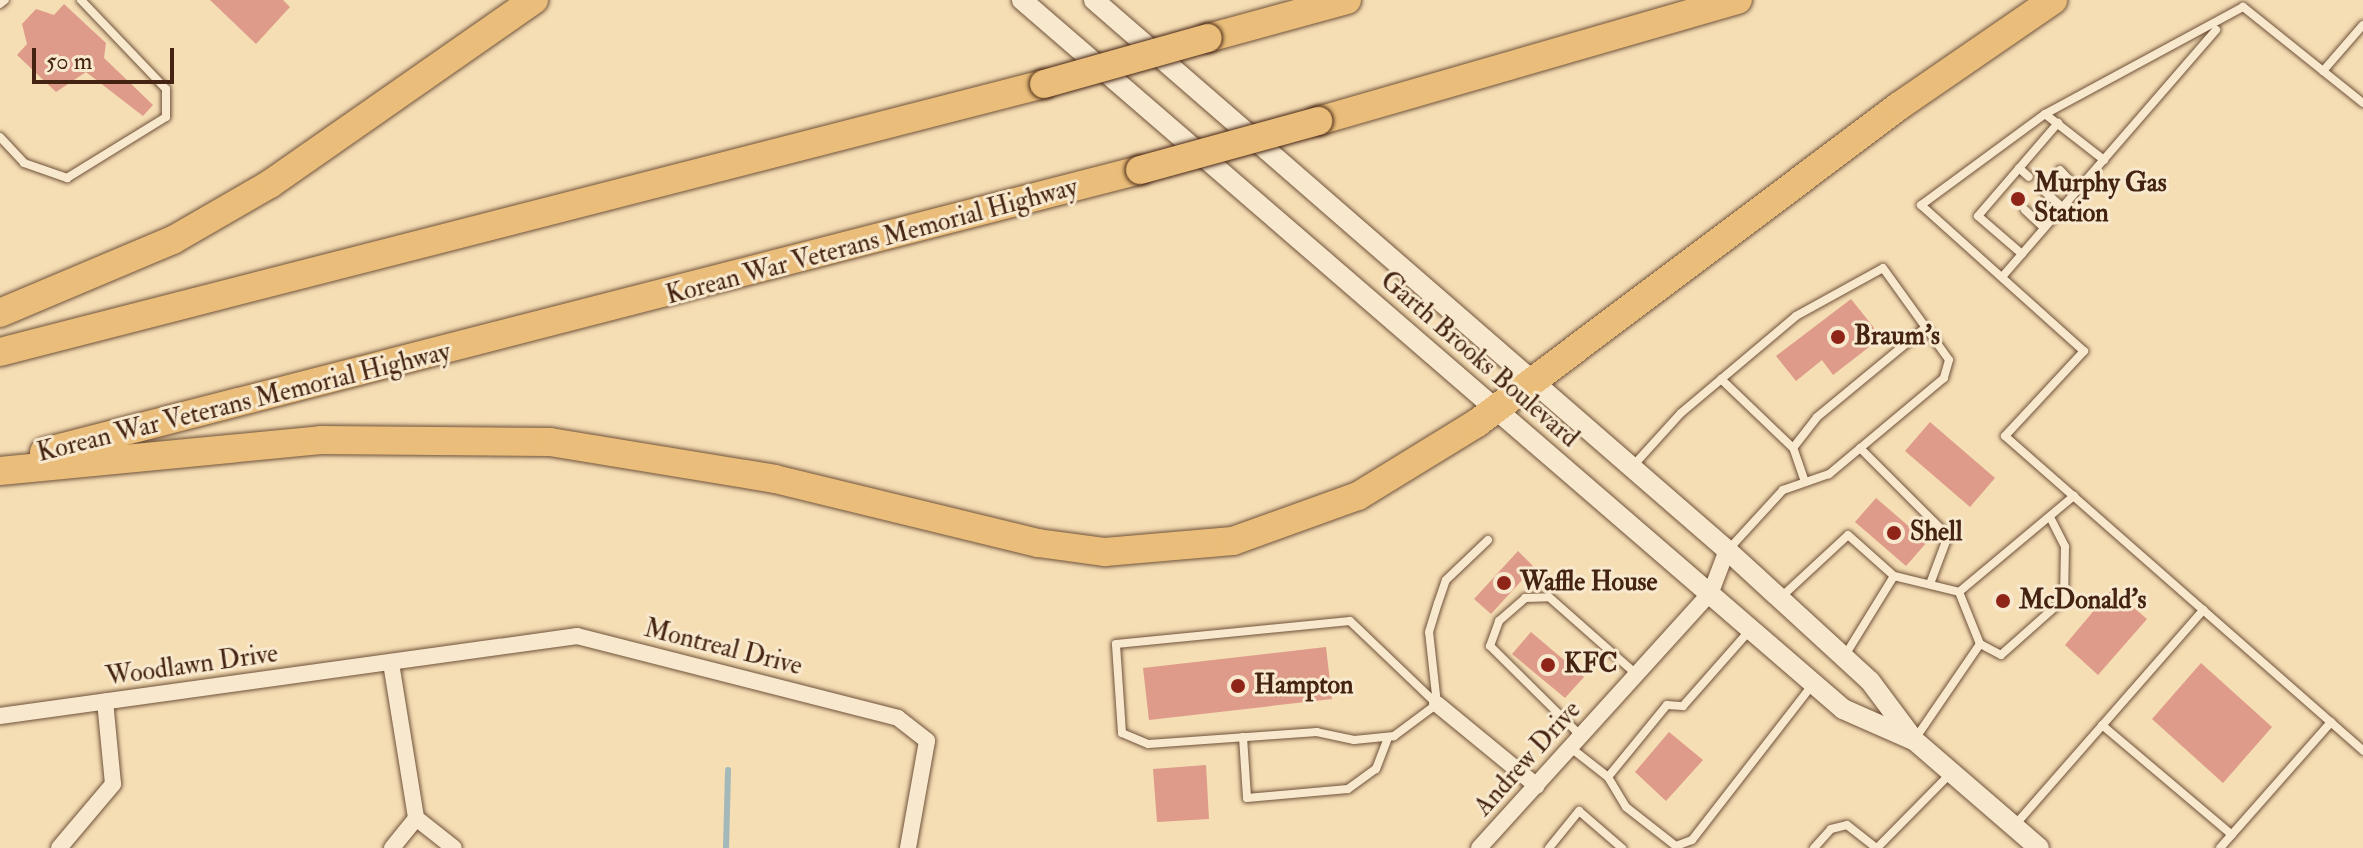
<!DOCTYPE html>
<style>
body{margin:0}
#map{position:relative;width:2363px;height:848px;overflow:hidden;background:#f5ddb4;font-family:"IM FELL Double Pica",serif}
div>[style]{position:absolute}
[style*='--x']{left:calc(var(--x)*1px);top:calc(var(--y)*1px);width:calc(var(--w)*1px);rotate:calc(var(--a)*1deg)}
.stream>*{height:6px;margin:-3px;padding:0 3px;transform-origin:3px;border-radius:3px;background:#a2b8b9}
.building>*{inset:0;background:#de9b89}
.roads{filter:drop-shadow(0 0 2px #70523a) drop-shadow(0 0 2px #70523a)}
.service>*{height:8px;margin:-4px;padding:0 4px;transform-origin:4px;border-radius:4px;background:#f8e9ce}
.minor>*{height:16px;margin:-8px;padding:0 8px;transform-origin:8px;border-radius:8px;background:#f8e9ce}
.tertiary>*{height:20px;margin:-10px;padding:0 10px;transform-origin:10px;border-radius:10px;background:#f8e9ce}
.motorway>*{height:28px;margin:-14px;padding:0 14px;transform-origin:14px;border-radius:14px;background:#eabe7a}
.bridges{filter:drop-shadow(0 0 2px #442312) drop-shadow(0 0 2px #442312)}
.motorway-bridge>*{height:28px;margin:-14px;padding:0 14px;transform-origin:14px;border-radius:14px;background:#eabe7a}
.dots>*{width:22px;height:22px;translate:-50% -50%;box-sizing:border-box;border:4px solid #f8e9ce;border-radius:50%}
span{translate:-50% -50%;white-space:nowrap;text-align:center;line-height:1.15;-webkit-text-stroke:6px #f8e9ce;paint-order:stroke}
.poi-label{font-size:26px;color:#442312;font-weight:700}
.left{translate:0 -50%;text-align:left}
.street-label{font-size:26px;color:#442312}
.scale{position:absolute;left:32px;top:48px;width:142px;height:36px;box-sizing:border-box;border:4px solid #442312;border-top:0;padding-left:10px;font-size:24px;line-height:28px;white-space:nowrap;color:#442312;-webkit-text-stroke:6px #f8e9ce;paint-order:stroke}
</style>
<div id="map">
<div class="stream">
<div style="--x:726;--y:848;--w:78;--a:-88.5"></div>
</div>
<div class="building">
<div style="clip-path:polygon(210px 0,283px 0,290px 7px,256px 44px)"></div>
<div style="clip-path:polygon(64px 4px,106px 43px,104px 58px,153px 105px,143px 116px,86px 72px,56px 92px,17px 55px,27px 44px,22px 24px,36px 9px,54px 15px)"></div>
<div style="clip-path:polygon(1851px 299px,1879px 334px,1873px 344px,1833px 375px,1822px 360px,1796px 381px,1776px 356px)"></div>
<div style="clip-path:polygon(1930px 422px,1995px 478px,1970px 507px,1905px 451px)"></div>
<div style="clip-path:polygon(1876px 498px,1927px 542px,1906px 566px,1855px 522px)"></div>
<div style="clip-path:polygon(1518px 551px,1534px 567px,1491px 614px,1474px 599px)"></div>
<div style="clip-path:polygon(2112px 589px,2147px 619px,2098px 675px,2065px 645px)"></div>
<div style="clip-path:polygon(1531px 632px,1584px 677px,1565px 698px,1512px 654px)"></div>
<div style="clip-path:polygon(1326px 647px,1332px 699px,1149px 720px,1143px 668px)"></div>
<div style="clip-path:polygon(2201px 663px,2272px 727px,2223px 783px,2152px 719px)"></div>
<div style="clip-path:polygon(1669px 732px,1703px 760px,1666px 801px,1635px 772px)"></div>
<div style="clip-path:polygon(1206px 765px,1209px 819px,1157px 822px,1153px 769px)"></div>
</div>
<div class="roads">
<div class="service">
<div style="--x:0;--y:4;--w:6;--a:-39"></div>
<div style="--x:2323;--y:71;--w:61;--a:-49"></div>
<div style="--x:2363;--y:103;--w:154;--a:-141.3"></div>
<div style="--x:2243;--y:7;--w:225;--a:151.6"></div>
<div style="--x:2045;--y:114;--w:154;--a:143.7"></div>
<div style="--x:1921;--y:205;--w:219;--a:41.9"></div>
<div style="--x:2084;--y:351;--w:116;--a:132.9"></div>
<div style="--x:2005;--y:436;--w:477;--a:41.3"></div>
<div style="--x:2045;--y:114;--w:75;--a:37.9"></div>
<div style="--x:0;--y:137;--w:35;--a:47"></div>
<div style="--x:24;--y:163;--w:46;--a:19.2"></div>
<div style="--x:67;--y:178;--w:116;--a:-31.6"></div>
<div style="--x:166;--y:117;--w:28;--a:-90"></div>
<div style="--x:166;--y:89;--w:123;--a:-133.7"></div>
<div style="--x:2019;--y:168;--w:13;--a:42"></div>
<div style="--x:2060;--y:170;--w:26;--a:47"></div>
<div style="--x:2043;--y:190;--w:25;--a:42"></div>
<div style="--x:2025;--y:210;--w:26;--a:43"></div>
<div style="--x:2022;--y:254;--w:58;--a:-139.2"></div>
<div style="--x:1978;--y:216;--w:123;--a:-49.3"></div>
<div style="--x:2002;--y:277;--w:327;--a:-49.1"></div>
<div style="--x:1721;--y:379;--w:100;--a:43.8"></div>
<div style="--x:1860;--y:448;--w:124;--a:45"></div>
<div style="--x:1948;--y:536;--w:51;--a:110.6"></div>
<div style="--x:1632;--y:467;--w:73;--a:-47.8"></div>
<div style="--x:1681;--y:413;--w:150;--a:-40.1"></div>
<div style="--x:1796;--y:316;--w:99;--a:-28.9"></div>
<div style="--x:1883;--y:268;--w:113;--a:54.3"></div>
<div style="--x:1949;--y:360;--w:19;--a:106"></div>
<div style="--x:1944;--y:378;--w:150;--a:140.1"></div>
<div style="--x:1829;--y:474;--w:49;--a:160.8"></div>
<div style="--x:1783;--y:490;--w:81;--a:132.5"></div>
<div style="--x:1805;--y:482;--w:36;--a:-109"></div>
<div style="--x:1793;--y:448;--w:39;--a:-52"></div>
<div style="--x:1817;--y:417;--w:140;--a:-39.5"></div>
<div style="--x:2051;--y:519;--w:31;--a:63"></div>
<div style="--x:2065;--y:547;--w:52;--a:91.1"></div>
<div style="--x:2064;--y:599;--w:84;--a:138.4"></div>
<div style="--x:2001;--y:655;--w:24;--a:-152"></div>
<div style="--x:1980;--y:644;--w:56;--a:-112"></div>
<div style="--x:1959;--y:592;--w:150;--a:-39.9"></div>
<div style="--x:1779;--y:599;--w:94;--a:-42.8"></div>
<div style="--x:1848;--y:535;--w:62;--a:41.7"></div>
<div style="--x:1350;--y:621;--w:120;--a:43.7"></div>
<div style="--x:1437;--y:704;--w:54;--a:143.3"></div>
<div style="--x:1394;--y:736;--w:40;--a:174.3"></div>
<div style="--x:1354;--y:740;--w:38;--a:-168"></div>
<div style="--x:1317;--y:732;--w:169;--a:175.9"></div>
<div style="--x:1148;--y:744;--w:28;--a:-157"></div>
<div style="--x:1122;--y:733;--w:89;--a:-93.9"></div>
<div style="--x:1116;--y:644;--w:235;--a:-5.6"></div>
<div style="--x:1844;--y:657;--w:95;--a:-58.3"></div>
<div style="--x:1894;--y:576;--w:67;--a:13.8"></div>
<div style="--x:1437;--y:704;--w:72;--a:-96.3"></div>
<div style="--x:1429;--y:632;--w:30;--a:-73"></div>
<div style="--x:1438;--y:603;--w:24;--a:-71"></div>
<div style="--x:1446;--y:580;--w:58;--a:-43.6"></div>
<div style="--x:2102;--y:725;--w:170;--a:40.2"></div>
<div style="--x:1581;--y:736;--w:128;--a:-135.3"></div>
<div style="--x:1490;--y:646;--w:27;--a:-70"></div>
<div style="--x:1499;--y:621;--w:35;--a:-41"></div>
<div style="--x:1525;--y:598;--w:24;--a:-2"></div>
<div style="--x:1549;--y:597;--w:116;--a:41.5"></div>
<div style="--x:1243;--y:737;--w:61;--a:86.2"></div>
<div style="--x:1247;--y:798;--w:101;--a:-5.1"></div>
<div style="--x:1348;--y:789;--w:34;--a:-36"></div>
<div style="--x:1376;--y:769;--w:33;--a:-69"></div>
<div style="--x:1915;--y:739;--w:115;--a:-55.6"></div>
<div style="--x:1571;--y:748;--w:47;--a:38.1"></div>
<div style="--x:1608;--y:777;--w:93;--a:-50.7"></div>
<div style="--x:1667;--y:705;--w:16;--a:4"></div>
<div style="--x:1683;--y:706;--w:101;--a:-48.6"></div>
<div style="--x:1608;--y:777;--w:35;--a:59"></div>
<div style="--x:1626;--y:807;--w:63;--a:38"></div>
<div style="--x:1676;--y:846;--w:17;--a:-21"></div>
<div style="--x:1692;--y:840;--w:197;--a:-52.2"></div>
<div style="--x:2015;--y:825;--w:286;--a:-48.8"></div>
<div style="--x:1549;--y:848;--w:48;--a:-51"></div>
<div style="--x:1579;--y:811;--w:57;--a:40.7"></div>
<div style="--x:1814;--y:848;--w:25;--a:-48"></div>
<div style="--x:1831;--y:829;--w:16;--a:-14"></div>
<div style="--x:1847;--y:825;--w:37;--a:38"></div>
<div style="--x:1877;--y:848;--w:105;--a:-45.4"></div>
<div style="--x:2220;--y:848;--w:168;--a:-48.6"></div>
</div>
<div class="minor">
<div style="--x:391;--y:663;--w:157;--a:80.8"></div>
<div style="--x:416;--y:818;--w:48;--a:38.3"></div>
<div style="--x:1437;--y:704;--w:129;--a:39.4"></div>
<div style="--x:0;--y:716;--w:583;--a:-7.89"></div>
<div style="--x:577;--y:636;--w:331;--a:14.3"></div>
<div style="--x:898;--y:718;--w:37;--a:38"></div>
<div style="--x:927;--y:741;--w:109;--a:100.1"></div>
<div style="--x:59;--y:848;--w:84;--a:-49.8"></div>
<div style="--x:113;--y:784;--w:83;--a:-95.5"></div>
<div style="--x:392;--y:848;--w:38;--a:-51"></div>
<div style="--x:1479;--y:848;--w:345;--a:-47.8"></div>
<div style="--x:1711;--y:592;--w:45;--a:-69.1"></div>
</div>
<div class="tertiary">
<div style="--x:1022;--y:0;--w:1085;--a:40.81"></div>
<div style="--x:1843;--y:709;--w:74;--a:23.8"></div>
<div style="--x:1094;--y:0;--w:839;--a:40.99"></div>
<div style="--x:1727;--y:550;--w:194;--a:42.5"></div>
<div style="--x:1870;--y:681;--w:74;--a:53.3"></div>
<div style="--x:1914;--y:740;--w:165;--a:40.8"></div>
</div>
<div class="motorway">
<div style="--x:1208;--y:38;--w:144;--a:-15.3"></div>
<div style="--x:1318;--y:121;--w:437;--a:-16.1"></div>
<div style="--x:0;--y:313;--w:188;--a:-22.9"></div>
<div style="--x:173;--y:240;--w:112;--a:-30"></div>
<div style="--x:270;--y:184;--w:322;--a:-34.9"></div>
<div style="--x:0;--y:352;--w:1078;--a:-14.4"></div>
<div style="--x:44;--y:452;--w:1132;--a:-14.43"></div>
<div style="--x:0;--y:471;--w:322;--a:-5.5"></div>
<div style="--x:321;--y:440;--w:229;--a:0.5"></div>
<div style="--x:550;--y:442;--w:228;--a:9.3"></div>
<div style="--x:775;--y:479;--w:271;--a:13.7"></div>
<div style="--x:1038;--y:543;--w:68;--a:7.7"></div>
<div style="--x:1105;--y:552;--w:128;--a:-4.9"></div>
<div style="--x:1233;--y:541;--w:133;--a:-19.8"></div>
<div style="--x:1358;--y:496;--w:140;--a:-31.5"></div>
<div style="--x:1477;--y:423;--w:528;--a:-36.91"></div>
<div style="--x:1899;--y:106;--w:187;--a:-34.5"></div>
</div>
</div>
<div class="bridges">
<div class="motorway-bridge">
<div style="--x:1044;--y:84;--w:170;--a:-15.7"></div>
<div style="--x:1140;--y:170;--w:185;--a:-15.4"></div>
</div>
</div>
<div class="dots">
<div style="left:2018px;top:199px;background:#8f2418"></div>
<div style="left:1838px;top:337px;background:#8f2418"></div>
<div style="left:1894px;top:533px;background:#8f2418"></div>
<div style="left:1504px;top:583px;background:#8f2418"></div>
<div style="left:2003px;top:601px;background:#8f2418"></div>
<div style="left:1548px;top:665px;background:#8f2418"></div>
<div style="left:1238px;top:686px;background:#8f2418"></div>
</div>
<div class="poi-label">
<span class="left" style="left:2034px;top:199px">Murphy Gas<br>Station</span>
<span class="left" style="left:1854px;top:337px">Braum's</span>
<span class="left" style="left:1910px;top:533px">Shell</span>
<span class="left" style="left:1520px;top:583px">Waffle House</span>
<span class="left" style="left:2019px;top:601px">McDonald's</span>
<span class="left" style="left:1564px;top:665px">KFC</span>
<span class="left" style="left:1254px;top:686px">Hampton</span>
</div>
<div class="street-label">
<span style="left:872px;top:242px;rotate:-15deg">Korean War Veterans Memorial Highway</span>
<span style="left:1479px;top:360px;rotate:41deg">Garth Brooks Boulevard</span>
<span style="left:244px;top:403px;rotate:-14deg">Korean War Veterans Memorial Highway</span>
<span style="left:723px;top:648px;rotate:14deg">Montreal Drive</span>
<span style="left:192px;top:666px;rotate:-8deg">Woodlawn Drive</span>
<span style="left:1528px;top:759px;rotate:-48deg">Andrew Drive</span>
</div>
<div class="scale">50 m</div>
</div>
